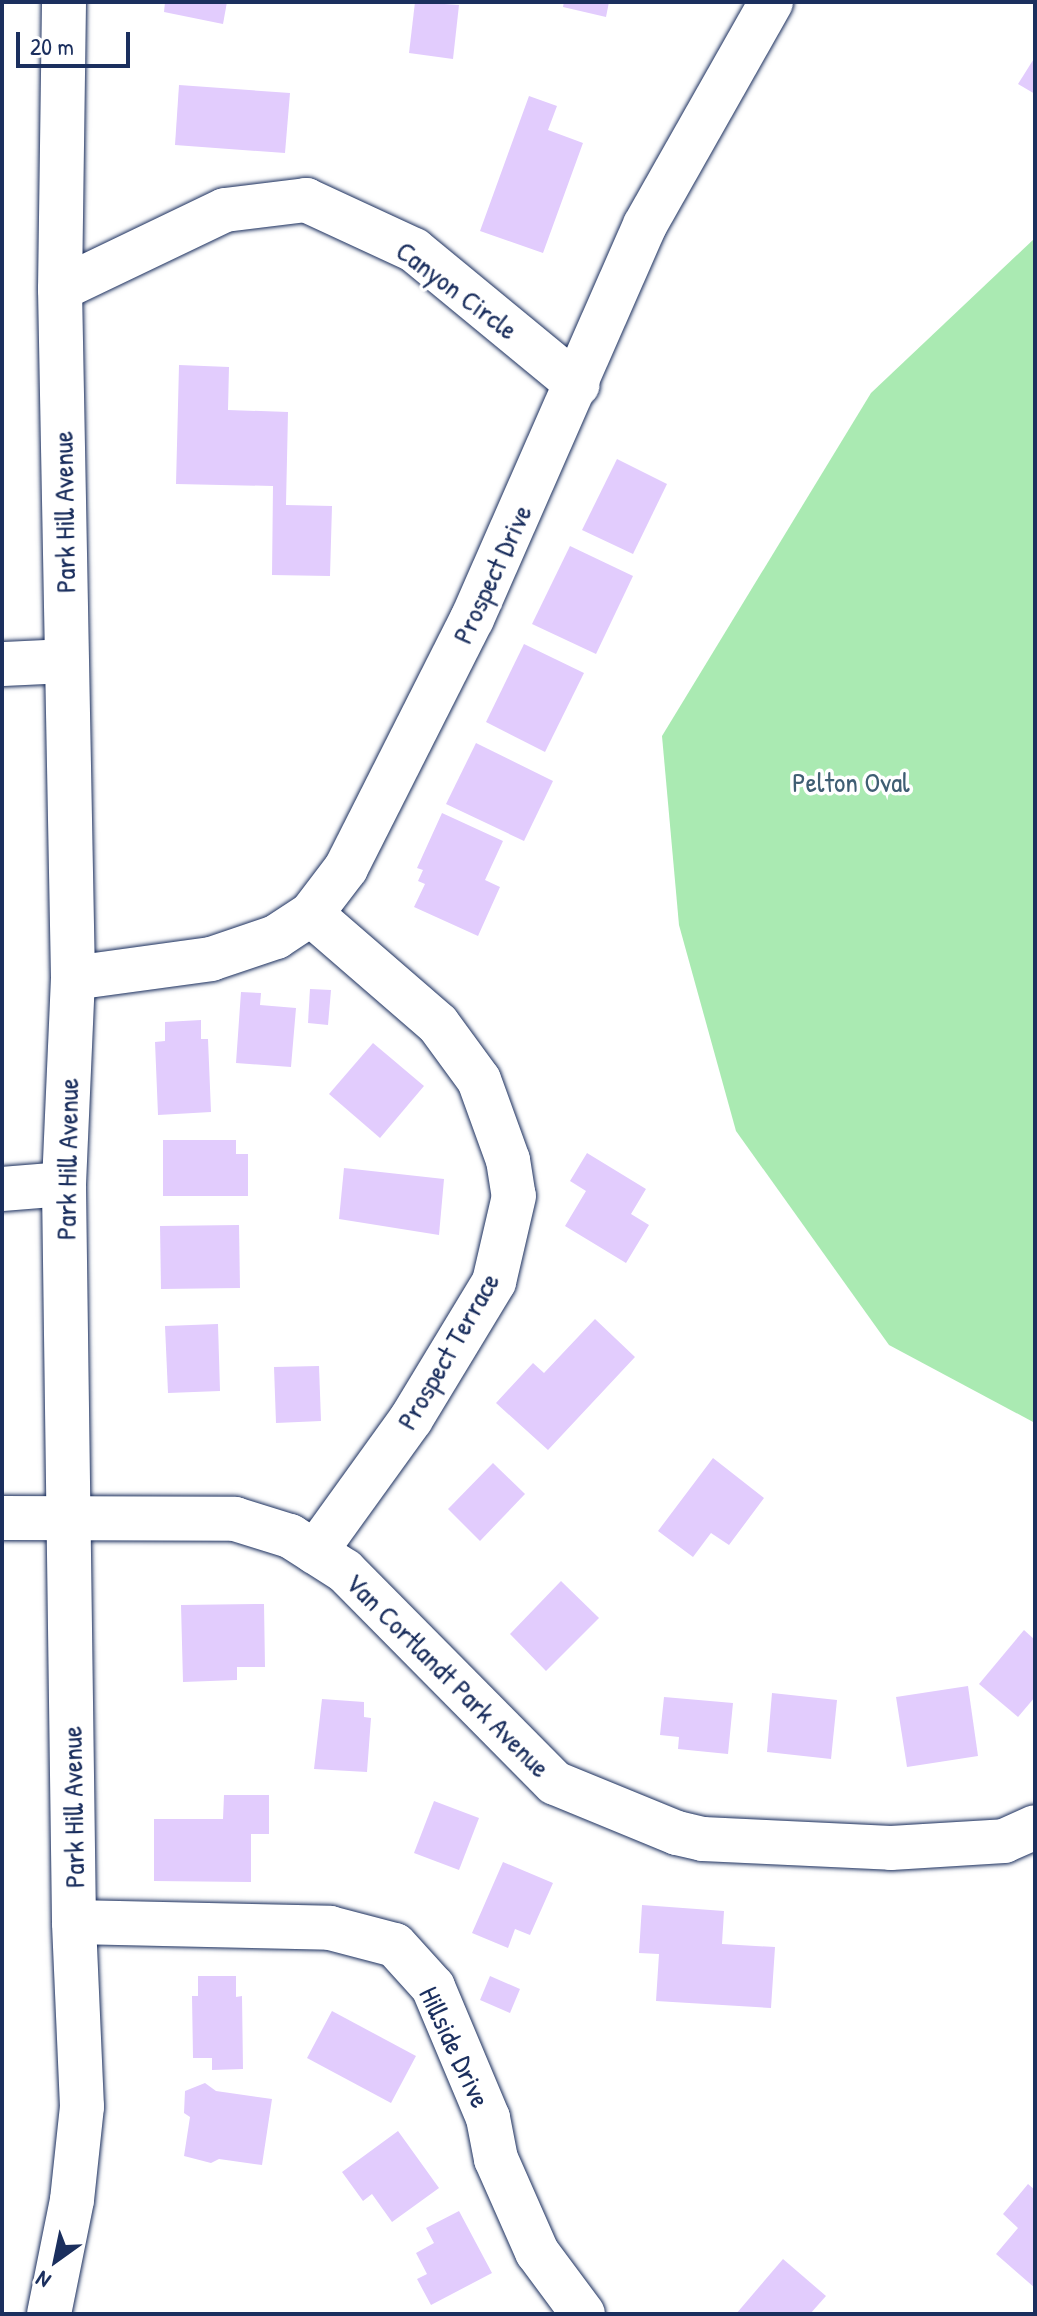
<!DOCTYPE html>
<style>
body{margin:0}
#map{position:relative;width:1037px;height:2316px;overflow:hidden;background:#fff;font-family:"Patrick Hand",sans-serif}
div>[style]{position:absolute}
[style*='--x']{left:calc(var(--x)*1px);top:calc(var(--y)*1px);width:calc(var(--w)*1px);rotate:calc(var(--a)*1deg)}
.green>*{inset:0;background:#aaeab2}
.building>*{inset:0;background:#e2ccfd}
.roads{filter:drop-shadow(0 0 2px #1b2f5e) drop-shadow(0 0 2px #1b2f5e)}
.street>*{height:44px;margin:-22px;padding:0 22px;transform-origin:22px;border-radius:22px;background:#fff}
.secondary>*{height:44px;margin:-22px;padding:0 22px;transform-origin:22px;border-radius:22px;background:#fff}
span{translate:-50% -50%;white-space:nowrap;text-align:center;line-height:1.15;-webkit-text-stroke:7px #fff;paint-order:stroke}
.street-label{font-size:28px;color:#1b2f5e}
.park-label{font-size:28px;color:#3f5e73}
.frame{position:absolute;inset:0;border:4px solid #1b2f5e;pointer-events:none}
.north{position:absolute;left:16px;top:2220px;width:80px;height:80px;-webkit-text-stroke:6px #fff;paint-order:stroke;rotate:213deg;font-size:22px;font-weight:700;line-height:32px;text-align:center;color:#1b2f5e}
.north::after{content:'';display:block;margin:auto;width:28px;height:36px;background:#1b2f5e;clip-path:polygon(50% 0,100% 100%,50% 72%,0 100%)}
.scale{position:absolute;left:16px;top:32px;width:114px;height:36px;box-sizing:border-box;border:4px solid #1b2f5e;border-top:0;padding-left:10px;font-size:24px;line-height:28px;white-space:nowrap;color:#1b2f5e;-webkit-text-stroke:6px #fff;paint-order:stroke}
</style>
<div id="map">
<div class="green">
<div style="clip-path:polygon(1035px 238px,1035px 1423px,889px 1345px,736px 1131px,679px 925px,662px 736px,871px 393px)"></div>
</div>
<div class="building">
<div style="clip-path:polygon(165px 2px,227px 2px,223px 24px,164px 12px)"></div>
<div style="clip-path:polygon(415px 2px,459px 5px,453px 59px,409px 53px)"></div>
<div style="clip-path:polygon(564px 2px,609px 2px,606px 17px,563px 7px)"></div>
<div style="clip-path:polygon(1035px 57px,1035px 94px,1018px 84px)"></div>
<div style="clip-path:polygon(179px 85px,290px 93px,285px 153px,175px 145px)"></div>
<div style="clip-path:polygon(529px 96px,557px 106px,548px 130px,583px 143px,543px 253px,480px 231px)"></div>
<div style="clip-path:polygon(179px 365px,229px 367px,228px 410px,288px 412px,286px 505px,332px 506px,330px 576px,272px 575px,273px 486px,176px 484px)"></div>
<div style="clip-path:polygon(617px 459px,667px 484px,633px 554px,582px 530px)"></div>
<div style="clip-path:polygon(570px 546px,633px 576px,596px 654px,532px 624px)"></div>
<div style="clip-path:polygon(524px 644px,584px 673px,545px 752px,486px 722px)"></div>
<div style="clip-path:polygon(476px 743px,553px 781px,524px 841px,446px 804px)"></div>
<div style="clip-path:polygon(442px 813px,503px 841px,485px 880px,500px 887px,478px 936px,414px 907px,425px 884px,418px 881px,423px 870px,417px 868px)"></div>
<div style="clip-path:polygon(310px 989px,331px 990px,328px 1025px,308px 1023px)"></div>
<div style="clip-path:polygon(241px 992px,261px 993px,260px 1005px,296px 1008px,291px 1067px,236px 1063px)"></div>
<div style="clip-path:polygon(201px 1020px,201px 1039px,208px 1039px,211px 1112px,158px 1115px,155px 1042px,165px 1041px,165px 1022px)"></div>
<div style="clip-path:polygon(373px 1043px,424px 1086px,380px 1138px,329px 1094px)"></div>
<div style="clip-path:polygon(163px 1140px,236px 1140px,236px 1154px,248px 1154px,248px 1196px,163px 1196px)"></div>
<div style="clip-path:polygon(587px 1153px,646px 1189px,631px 1214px,649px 1225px,626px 1263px,565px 1226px,586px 1191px,570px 1181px)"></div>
<div style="clip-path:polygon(344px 1168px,444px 1179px,439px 1235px,339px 1219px)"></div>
<div style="clip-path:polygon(239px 1225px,240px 1288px,161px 1289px,160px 1226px)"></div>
<div style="clip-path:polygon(595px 1319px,635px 1357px,548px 1450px,496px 1403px,533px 1363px,544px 1373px)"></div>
<div style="clip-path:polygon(218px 1324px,220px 1391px,168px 1393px,165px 1326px)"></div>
<div style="clip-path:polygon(319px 1366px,321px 1421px,276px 1423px,274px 1367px)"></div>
<div style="clip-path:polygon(713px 1458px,764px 1498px,729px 1545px,711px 1533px,693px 1557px,658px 1531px)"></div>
<div style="clip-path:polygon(493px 1463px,525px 1494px,480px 1541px,448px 1509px)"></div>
<div style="clip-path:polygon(561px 1581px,599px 1618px,546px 1671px,510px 1634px)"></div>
<div style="clip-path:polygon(264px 1604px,265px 1667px,237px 1667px,237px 1680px,183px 1682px,181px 1605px)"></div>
<div style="clip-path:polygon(1024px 1630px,1035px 1640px,1035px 1697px,1018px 1717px,979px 1684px)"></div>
<div style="clip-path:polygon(968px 1686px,978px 1756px,907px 1767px,896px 1697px)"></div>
<div style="clip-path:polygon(772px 1693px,837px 1700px,831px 1759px,767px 1752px)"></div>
<div style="clip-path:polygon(664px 1697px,733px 1703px,728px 1754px,678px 1749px,679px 1737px,660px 1735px)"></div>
<div style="clip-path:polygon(322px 1699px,364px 1702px,364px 1717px,371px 1718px,367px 1772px,314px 1769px)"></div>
<div style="clip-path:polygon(224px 1795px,269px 1795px,269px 1834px,251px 1834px,251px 1882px,154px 1881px,154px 1819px,223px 1819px)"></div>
<div style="clip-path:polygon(434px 1801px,479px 1818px,459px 1870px,414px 1853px)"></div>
<div style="clip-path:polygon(503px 1862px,553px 1883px,530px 1935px,515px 1929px,508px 1948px,472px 1933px)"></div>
<div style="clip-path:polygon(642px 1905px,724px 1911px,722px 1944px,775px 1947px,771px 2008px,656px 2001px,659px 1954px,639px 1953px)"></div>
<div style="clip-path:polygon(198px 1976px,236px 1976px,236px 1997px,242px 1996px,243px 2069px,212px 2070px,212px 2058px,193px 2058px,192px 1996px,198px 1996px)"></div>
<div style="clip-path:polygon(490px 1976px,520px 1989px,510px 2013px,480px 2000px)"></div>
<div style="clip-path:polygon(332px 2011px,416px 2056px,391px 2103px,307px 2058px)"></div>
<div style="clip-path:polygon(205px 2083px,216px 2091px,272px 2099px,262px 2165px,219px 2159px,211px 2163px,184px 2156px,190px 2117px,184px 2113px,185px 2091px)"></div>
<div style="clip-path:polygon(398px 2131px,439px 2188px,392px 2222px,372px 2194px,363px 2201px,342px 2172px)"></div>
<div style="clip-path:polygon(1028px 2184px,1035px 2190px,1035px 2288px,996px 2254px,1018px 2228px,1003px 2214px)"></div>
<div style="clip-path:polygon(459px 2211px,492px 2273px,431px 2305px,417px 2279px,427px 2274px,416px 2253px,434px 2243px,426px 2228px)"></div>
<div style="clip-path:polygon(783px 2259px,826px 2296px,810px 2314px,736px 2314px)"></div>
</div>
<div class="roads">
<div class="street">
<div style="--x:60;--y:289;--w:183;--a:-25.6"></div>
<div style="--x:225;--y:210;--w:82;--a:-7"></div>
<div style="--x:306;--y:200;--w:119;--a:24.8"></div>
<div style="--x:414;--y:250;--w:212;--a:39.5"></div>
<div style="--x:2;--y:664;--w:64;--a:-2.7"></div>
<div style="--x:311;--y:914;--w:168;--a:40.9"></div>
<div style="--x:438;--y:1024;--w:69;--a:53.8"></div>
<div style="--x:479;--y:1080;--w:85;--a:70.1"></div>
<div style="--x:508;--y:1160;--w:36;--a:81"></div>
<div style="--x:514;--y:1196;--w:88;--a:103.1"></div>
<div style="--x:494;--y:1282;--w:160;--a:121.2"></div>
<div style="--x:411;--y:1419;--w:164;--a:125.8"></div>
<div style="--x:73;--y:978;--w:139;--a:-7.8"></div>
<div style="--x:211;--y:959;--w:69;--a:-18.7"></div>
<div style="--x:276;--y:937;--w:42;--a:-33.3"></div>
<div style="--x:311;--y:914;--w:58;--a:-52.7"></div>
<div style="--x:346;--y:868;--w:279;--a:-63.2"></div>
<div style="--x:472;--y:619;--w:430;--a:-66.3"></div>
<div style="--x:645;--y:225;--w:256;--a:-60.5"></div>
<div style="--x:2;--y:1189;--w:62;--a:-4.6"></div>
<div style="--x:74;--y:1922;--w:256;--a:1.3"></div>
<div style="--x:330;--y:1928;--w:67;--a:14.7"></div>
<div style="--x:395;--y:1945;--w:57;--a:47.9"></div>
<div style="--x:433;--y:1987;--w:142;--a:67.2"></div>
<div style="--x:488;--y:2118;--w:42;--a:79"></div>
<div style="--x:496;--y:2159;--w:102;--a:66.2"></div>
<div style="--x:537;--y:2252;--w:77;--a:53.4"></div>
</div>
<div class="secondary">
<div style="--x:2;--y:1518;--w:233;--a:0.2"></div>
<div style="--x:235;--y:1519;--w:58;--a:17.2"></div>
<div style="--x:290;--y:1536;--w:65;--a:32.5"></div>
<div style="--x:345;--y:1571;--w:298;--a:45.3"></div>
<div style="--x:555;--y:1783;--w:132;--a:22.3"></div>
<div style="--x:677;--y:1833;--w:27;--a:13"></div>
<div style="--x:703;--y:1839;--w:188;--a:2.7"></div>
<div style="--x:891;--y:1848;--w:113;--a:-3.5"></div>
<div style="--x:1004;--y:1841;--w:34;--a:-24"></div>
<div style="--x:49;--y:2314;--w:116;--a:-78.6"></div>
<div style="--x:72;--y:2200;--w:94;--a:-83.9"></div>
<div style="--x:82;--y:2107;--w:185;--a:-92.5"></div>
<div style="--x:74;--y:1922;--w:738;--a:-90.78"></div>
<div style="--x:64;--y:1184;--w:206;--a:-87.5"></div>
<div style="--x:73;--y:978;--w:689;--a:-91.08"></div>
<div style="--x:60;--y:289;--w:287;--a:-89.2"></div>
</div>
</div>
<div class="street-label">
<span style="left:457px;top:290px;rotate:37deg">Canyon Circle</span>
<span style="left:64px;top:512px;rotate:-91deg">Park Hill Avenue</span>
<span style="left:492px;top:574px;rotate:-65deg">Prospect Drive</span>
<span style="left:67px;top:1159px;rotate:-89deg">Park Hill Avenue</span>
<span style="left:448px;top:1351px;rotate:-60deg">Prospect Terrace</span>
<span style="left:448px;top:1675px;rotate:45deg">Van Cortlandt Park Avenue</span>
<span style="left:73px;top:1807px;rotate:-91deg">Park Hill Avenue</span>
<span style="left:455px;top:2047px;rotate:65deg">Hillside Drive</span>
</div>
<div class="park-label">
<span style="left:851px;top:782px">Pelton Oval</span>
</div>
<div class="frame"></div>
<div class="north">N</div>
<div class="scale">20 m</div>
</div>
